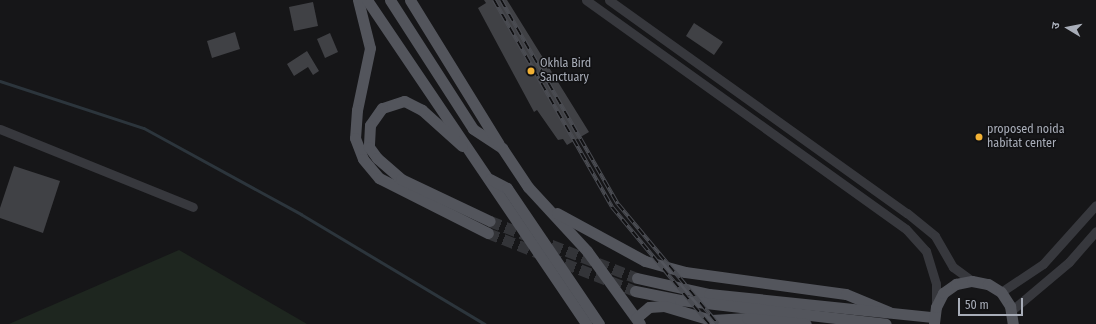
<!DOCTYPE html>
<meta charset="utf-8">
<style>
body{margin:0}
#map{position:relative;width:1096px;height:324px;overflow:hidden;background:#161618;font-family:"Fira Sans Condensed","Noto Sans Devanagari",sans-serif}
div>[style]{position:absolute}
[style*='--x']{left:calc(var(--x)*1px);top:calc(var(--y)*1px);width:calc(var(--w)*1px);rotate:calc(var(--a)*1deg)}
.green>*{inset:0;background:#1e261f}
.stream>*{height:2.5px;margin:-1.25px;padding:0 1.25px;transform-origin:1.25px;border-radius:1.25px;background:#2c353c}
.building>*{inset:0;background:#404145}
.major-tunnel>*{height:11px;margin-top:-5.5px;transform-origin:0;background:repeating-linear-gradient(90deg,#333438 0 11px,transparent 0 16.5px)}
.minor>*{height:9px;margin:-4.5px;padding:0 4.5px;transform-origin:4.5px;border-radius:4.5px;background:#37383d}
.major>*{height:11px;margin:-5.5px;padding:0 5.5px;transform-origin:5.5px;border-radius:5.5px;background:#53555c}
.rail>*{height:4px;margin-top:-2px;transform-origin:0;background:repeating-linear-gradient(90deg,#111113 0 8px,#4a4c52 0 16px);box-sizing:border-box;border-block:1px solid #4a4c52}
.dots>*{width:11px;height:11px;translate:-50% -50%;box-sizing:border-box;border:2px solid #111113;border-radius:50%}
span{translate:-50% -50%;white-space:nowrap;text-align:center;line-height:1.15;-webkit-text-stroke:3px #111113;paint-order:stroke}
.poi-label{font-size:12px;color:#a8adb8}
.left{translate:0 -50%;text-align:left}
.north{position:absolute;left:1048px;top:8px;width:40px;height:40px;-webkit-text-stroke:3px #111113;paint-order:stroke;rotate:280deg;font-size:11px;font-weight:700;line-height:16px;text-align:center;color:#a8adb8}
.north::after{content:'';display:block;margin:auto;width:14px;height:18px;background:#a8adb8;clip-path:polygon(50% 0,100% 100%,50% 72%,0 100%)}
.scale{position:absolute;left:958px;top:298px;width:65px;height:18px;box-sizing:border-box;border:2px solid #a8adb8;border-top:0;padding-left:5px;font-size:12px;line-height:14px;white-space:nowrap;color:#a8adb8;-webkit-text-stroke:3px #111113;paint-order:stroke}
</style>
<div id="map">
<div class="green">
<div style="clip-path:polygon(179px 250px,307px 324px,9px 324px)"></div>
</div>
<div class="stream">
<div style="--x:0;--y:81;--w:151;--a:18.1"></div>
<div style="--x:144;--y:128;--w:179;--a:28.7"></div>
<div style="--x:301;--y:214;--w:214;--a:30.9"></div>
</div>
<div class="building">
<div style="clip-path:polygon(484px 0,507px 0,589px 132px,567px 145px,563px 139px,558px 140px,537px 110px,534px 112px,478px 8px,486px 3px)"></div>
<div style="clip-path:polygon(313px 2px,318px 26px,294px 31px,289px 7px)"></div>
<div style="clip-path:polygon(694px 23px,723px 42px,714px 55px,686px 36px)"></div>
<div style="clip-path:polygon(235px 32px,240px 49px,212px 58px,207px 41px)"></div>
<div style="clip-path:polygon(330px 33px,338px 52px,325px 58px,317px 39px)"></div>
<div style="clip-path:polygon(307px 51px,319px 71px,313px 75px,308px 67px,294px 76px,287px 64px)"></div>
<div style="clip-path:polygon(14px 166px,60px 181px,43px 233px,0 218px,0 208px)"></div>
</div>
<div class="major-tunnel">
<div style="--x:490;--y:221;--w:158;--a:21.2"></div>
<div style="--x:488;--y:233;--w:158;--a:21.5"></div>
</div>
<div class="minor">
<div style="--x:586;--y:0;--w:393;--a:35.6"></div>
<div style="--x:906;--y:229;--w:30;--a:48"></div>
<div style="--x:926;--y:251;--w:34;--a:73"></div>
<div style="--x:936;--y:284;--w:23;--a:90"></div>
<div style="--x:609;--y:0;--w:366;--a:35.6"></div>
<div style="--x:907;--y:213;--w:36;--a:39"></div>
<div style="--x:935;--y:236;--w:36;--a:60"></div>
<div style="--x:953;--y:267;--w:24;--a:36"></div>
<div style="--x:0;--y:129;--w:208;--a:22"></div>
<div style="--x:1001;--y:292;--w:50;--a:-33.7"></div>
<div style="--x:1043;--y:264;--w:79;--a:-48.1"></div>
<div style="--x:1011;--y:311;--w:76;--a:-40.2"></div>
<div style="--x:1069;--y:262;--w:41;--a:-48.9"></div>
</div>
<div class="major">
<div style="--x:358;--y:0;--w:49;--a:76"></div>
<div style="--x:370;--y:48;--w:63;--a:101.8"></div>
<div style="--x:357;--y:110;--w:28;--a:94"></div>
<div style="--x:355;--y:138;--w:22;--a:69"></div>
<div style="--x:363;--y:159;--w:25;--a:50"></div>
<div style="--x:379;--y:178;--w:122;--a:26.8"></div>
<div style="--x:367;--y:0;--w:391;--a:55.9"></div>
<div style="--x:390;--y:0;--w:153;--a:57.2"></div>
<div style="--x:473;--y:129;--w:35;--a:33"></div>
<div style="--x:502;--y:148;--w:47;--a:56.3"></div>
<div style="--x:528;--y:187;--w:87;--a:47.3"></div>
<div style="--x:587;--y:251;--w:90;--a:54"></div>
<div style="--x:410;--y:0;--w:169;--a:58.3"></div>
<div style="--x:462;--y:146;--w:54;--a:-138"></div>
<div style="--x:422;--y:110;--w:20;--a:-153"></div>
<div style="--x:404;--y:101;--w:23;--a:162"></div>
<div style="--x:382;--y:108;--w:21;--a:125"></div>
<div style="--x:370;--y:125;--w:22;--a:93"></div>
<div style="--x:369;--y:147;--w:14;--a:54"></div>
<div style="--x:377;--y:158;--w:32;--a:41"></div>
<div style="--x:401;--y:179;--w:98;--a:25.3"></div>
<div style="--x:490;--y:179;--w:19;--a:28"></div>
<div style="--x:507;--y:188;--w:164;--a:55.9"></div>
<div style="--x:557;--y:213;--w:100;--a:28.6"></div>
<div style="--x:645;--y:261;--w:41;--a:15.4"></div>
<div style="--x:685;--y:272;--w:162;--a:7.8"></div>
<div style="--x:846;--y:294;--w:47;--a:22.7"></div>
<div style="--x:637;--y:278;--w:74;--a:12.5"></div>
<div style="--x:709;--y:294;--w:225;--a:5.9"></div>
<div style="--x:635;--y:291;--w:46;--a:11.3"></div>
<div style="--x:680;--y:300;--w:207;--a:6.6"></div>
<div style="--x:636;--y:318;--w:17;--a:-40"></div>
<div style="--x:649;--y:307;--w:15;--a:-4"></div>
<div style="--x:664;--y:306;--w:49;--a:16.6"></div>
<div style="--x:711;--y:320;--w:36;--a:-3"></div>
<div style="--x:747;--y:318;--w:59;--a:5.8"></div>
<div style="--x:934;--y:323;--w:16;--a:-83"></div>
<div style="--x:936;--y:307;--w:16;--a:-63"></div>
<div style="--x:943;--y:293;--w:16;--a:-35"></div>
<div style="--x:956;--y:284;--w:16;--a:-11"></div>
<div style="--x:972;--y:281;--w:16;--a:11"></div>
<div style="--x:988;--y:284;--w:15;--a:32"></div>
<div style="--x:1001;--y:292;--w:17;--a:57"></div>
<div style="--x:1010;--y:306;--w:18;--a:81"></div>
</div>
<div class="rail">
<div style="--x:494;--y:0;--w:238;--a:60.3"></div>
<div style="--x:612;--y:207;--w:152;--a:50.3"></div>
<div style="--x:501;--y:0;--w:235;--a:60.2"></div>
<div style="--x:618;--y:204;--w:156;--a:50.2"></div>
</div>
<div class="dots">
<div style="left:531px;top:71px;background:#f2b134"></div>
<div style="left:979px;top:137px;background:#f2b134"></div>
</div>
<div class="poi-label">
<span class="left" style="left:540px;top:71px">Okhla Bird<br>Sanctuary</span>
<span class="left" style="left:987px;top:137px">proposed noida<br>habitat center</span>
</div>
<div class="north">उ</div>
<div class="scale">50 m</div>
</div>
